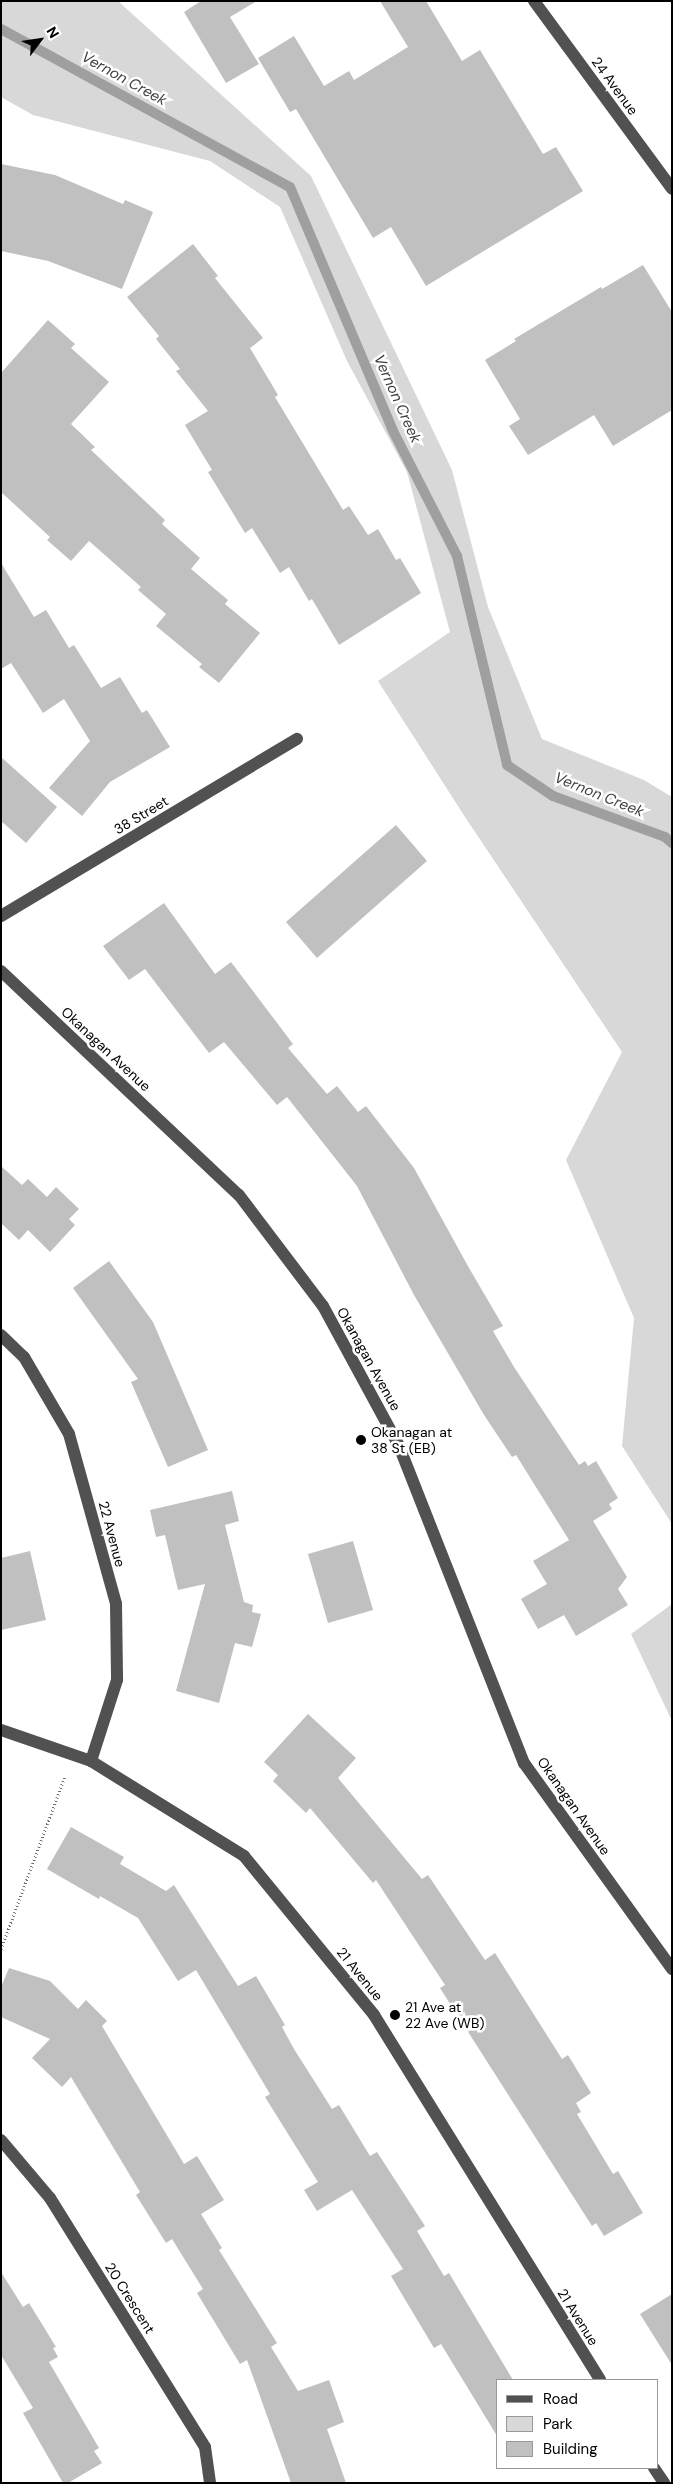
<!DOCTYPE html>
<style>
body{margin:0}
#map{position:relative;width:673px;height:2484px;overflow:hidden;background:#fff;font-family:"DM Sans",sans-serif}
div>[style]{position:absolute}
[style*='--x']{left:calc(var(--x)*1px);top:calc(var(--y)*1px);width:calc(var(--w)*1px);rotate:calc(var(--a)*1deg)}
.green>*{inset:0;background:#d8d8d8}
.stream>*{height:10px;margin:-5px;padding:0 5px;transform-origin:5px;border-radius:5px;background:#9f9f9f}
.building>*{inset:0;background:#c0c0c0}
.path>*{height:3px;margin-top:-1.5px;transform-origin:0;background:repeating-linear-gradient(90deg,#737373 0 1px,transparent 0 3.5px)}
.minor>*{height:12px;margin:-6px;padding:0 6px;transform-origin:6px;border-radius:6px;background:#515151}
.dots>*{width:14px;height:14px;translate:-50% -50%;box-sizing:border-box;border:2px solid #fff;border-radius:50%}
span{translate:-50% -50%;white-space:nowrap;text-align:center;line-height:1.15;-webkit-text-stroke:5px #fff;paint-order:stroke}
.street-label{font-size:14px;color:#000}
.poi-label{font-size:14px;color:#000}
.left{translate:0 -50%;text-align:left}
.water-label{font-size:15px;color:#404040;font-style:italic}
.frame{position:absolute;inset:0;border:2px solid #000;pointer-events:none}
.legend{position:absolute;left:496px;top:2379px;width:162px;height:90px;box-sizing:border-box;background:#fff;border:1px solid #999;margin:0;padding:6px 9px;list-style:none;font-size:15px;color:#000}
.legend li{display:flex;align-items:center;gap:10px;height:25px}
.legend b{width:25px;border:1px solid #999}
.north{position:absolute;left:15px;top:15px;width:50px;height:50px;-webkit-text-stroke:4px #fff;paint-order:stroke;rotate:59deg;font-size:14px;font-weight:700;line-height:20px;text-align:center;color:#000}
.north::after{content:'';display:block;margin:auto;width:18px;height:22px;background:#000;clip-path:polygon(50% 0,100% 100%,50% 72%,0 100%)}
</style>
<div id="map">
<div class="green">
<div style="clip-path:polygon(1px 1px,118px 1px,311px 176px,452px 470px,488px 607px,542px 739px,644px 780px,672px 797px,672px 1524px,622px 1446px,634px 1318px,566px 1160px,622px 1052px,465px 817px,378px 681px,450px 632px,407px 472px,347px 361px,280px 207px,210px 161px,33px 115px,1px 97px)"></div>
<div style="clip-path:polygon(672px 1604px,672px 1721px,631px 1634px)"></div>
</div>
<div class="stream">
<div style="--x:1;--y:29;--w:329;--a:28.7"></div>
<div style="--x:290;--y:187;--w:263;--a:67.1"></div>
<div style="--x:392;--y:429;--w:143;--a:62.9"></div>
<div style="--x:457;--y:556;--w:215;--a:76.5"></div>
<div style="--x:507;--y:765;--w:55;--a:34"></div>
<div style="--x:553;--y:796;--w:119;--a:20.1"></div>
<div style="--x:665;--y:837;--w:9;--a:41"></div>
</div>
<div class="building">
<div style="clip-path:polygon(201px 1px,257px 1px,230px 17px,259px 64px,226px 83px,184px 12px)"></div>
<div style="clip-path:polygon(380px 1px,426px 1px,462px 61px,480px 50px,543px 154px,556px 147px,583px 191px,426px 286px,391px 227px,373px 238px,296px 109px,290px 112px,258px 58px,294px 36px,324px 86px,349px 71px,354px 80px,408px 47px)"></div>
<div style="clip-path:polygon(1px 164px,55px 175px,123px 204px,125px 200px,153px 212px,122px 289px,48px 261px,1px 251px)"></div>
<div style="clip-path:polygon(193px 244px,218px 276px,215px 278px,263px 338px,250px 348px,278px 395px,275px 397px,343px 510px,349px 506px,368px 535px,378px 529px,396px 560px,400px 558px,421px 593px,339px 645px,312px 599px,309px 601px,289px 567px,280px 573px,252px 528px,245px 533px,208px 472px,212px 470px,185px 425px,208px 411px,176px 371px,180px 369px,156px 339px,159px 336px,127px 297px)"></div>
<div style="clip-path:polygon(643px 265px,672px 312px,672px 410px,613px 446px,594px 415px,528px 455px,509px 426px,520px 419px,485px 360px,516px 341px,514px 339px,601px 287px,602px 289px)"></div>
<div style="clip-path:polygon(48px 320px,75px 344px,71px 348px,109px 382px,71px 424px,95px 447px,91px 450px,165px 520px,162px 524px,200px 558px,191px 569px,228px 600px,225px 604px,260px 633px,219px 683px,199px 667px,202px 664px,156px 626px,166px 614px,138px 590px,141px 587px,89px 541px,71px 561px,47px 540px,50px 537px,1px 492px,1px 373px)"></div>
<div style="clip-path:polygon(1px 563px,34px 617px,46px 610px,69px 648px,74px 645px,101px 688px,120px 677px,142px 713px,147px 710px,170px 747px,110px 782px,82px 816px,49px 788px,90px 741px,64px 699px,43px 713px,11px 663px,1px 669px)"></div>
<div style="clip-path:polygon(1px 757px,57px 807px,26px 843px,1px 821px)"></div>
<div style="clip-path:polygon(396px 825px,427px 861px,317px 958px,286px 922px)"></div>
<div style="clip-path:polygon(164px 903px,215px 974px,231px 962px,293px 1044px,288px 1048px,327px 1094px,337px 1086px,358px 1112px,366px 1106px,414px 1168px,469px 1268px,503px 1326px,493px 1331px,514px 1367px,579px 1465px,585px 1461px,588px 1466px,596px 1461px,618px 1498px,609px 1504px,612px 1509px,593px 1521px,627px 1577px,618px 1589px,628px 1605px,576px 1636px,564px 1615px,538px 1629px,521px 1599px,547px 1584px,533px 1561px,569px 1540px,516px 1455px,512px 1457px,484px 1415px,414px 1295px,357px 1186px,287px 1097px,277px 1105px,224px 1042px,209px 1053px,145px 969px,129px 980px,103px 946px)"></div>
<div style="clip-path:polygon(1px 1166px,22px 1185px,28px 1179px,47px 1197px,56px 1187px,79px 1209px,69px 1219px,75px 1225px,50px 1252px,28px 1230px,19px 1240px,1px 1223px)"></div>
<div style="clip-path:polygon(109px 1261px,153px 1322px,208px 1450px,168px 1467px,131px 1382px,138px 1379px,73px 1288px)"></div>
<div style="clip-path:polygon(232px 1491px,239px 1521px,225px 1525px,244px 1602px,253px 1605px,252px 1612px,261px 1614px,252px 1647px,235px 1643px,219px 1703px,176px 1691px,205px 1584px,178px 1590px,165px 1535px,156px 1537px,150px 1510px)"></div>
<div style="clip-path:polygon(353px 1541px,373px 1610px,328px 1623px,308px 1554px)"></div>
<div style="clip-path:polygon(30px 1551px,46px 1620px,1px 1630px,1px 1558px)"></div>
<div style="clip-path:polygon(308px 1714px,356px 1758px,338px 1778px,422px 1879px,428px 1875px,485px 1960px,495px 1953px,562px 2059px,568px 2055px,591px 2093px,576px 2103px,581px 2112px,577px 2114px,613px 2174px,618px 2171px,643px 2213px,604px 2236px,596px 2223px,592px 2226px,440px 1988px,445px 1985px,376px 1880px,373px 1883px,310px 1808px,306px 1813px,273px 1781px,278px 1775px,264px 1762px)"></div>
<div style="clip-path:polygon(71px 1827px,124px 1857px,120px 1864px,166px 1891px,174px 1885px,238px 1986px,256px 1976px,285px 2025px,282px 2027px,294px 2049px,332px 2109px,339px 2105px,370px 2156px,377px 2152px,425px 2226px,417px 2231px,444px 2276px,449px 2273px,513px 2380px,497px 2380px,497px 2436px,441px 2344px,434px 2348px,391px 2276px,403px 2269px,352px 2190px,317px 2211px,304px 2190px,318px 2182px,265px 2097px,270px 2094px,196px 1970px,178px 1981px,138px 1918px,100px 1896px,99px 1899px,47px 1869px)"></div>
<div style="clip-path:polygon(9px 1968px,50px 1981px,78px 2009px,86px 2000px,107px 2021px,102px 2026px,184px 2164px,197px 2156px,224px 2200px,201px 2214px,222px 2248px,219px 2250px,277px 2343px,271px 2347px,298px 2391px,329px 2380px,344px 2422px,327px 2429px,346px 2483px,291px 2483px,247px 2360px,240px 2364px,197px 2293px,203px 2289px,172px 2239px,166px 2243px,136px 2195px,140px 2192px,71px 2077px,62px 2087px,32px 2058px,50px 2039px,1px 2017px,1px 1987px)"></div>
<div style="clip-path:polygon(1px 2272px,23px 2307px,29px 2303px,56px 2347px,53px 2348px,58px 2357px,49px 2362px,99px 2448px,94px 2451px,102px 2463px,68px 2483px,63px 2483px,23px 2413px,33px 2408px,1px 2355px)"></div>
<div style="clip-path:polygon(672px 2294px,672px 2365px,640px 2314px)"></div>
</div>
<div class="path">
<div style="--x:1;--y:1949;--w:184;--a:-69.7"></div>
</div>
<div class="minor">
<div style="--x:534;--y:1;--w:233;--a:53.7"></div>
<div style="--x:1;--y:916;--w:345;--a:-30.9"></div>
<div style="--x:1;--y:971;--w:327;--a:43.3"></div>
<div style="--x:239;--y:1195;--w:139;--a:52.9"></div>
<div style="--x:323;--y:1306;--w:159;--a:61.5"></div>
<div style="--x:399;--y:1446;--w:341;--a:68.5"></div>
<div style="--x:524;--y:1763;--w:254;--a:54.3"></div>
<div style="--x:1;--y:1335;--w:32;--a:44"></div>
<div style="--x:24;--y:1357;--w:89;--a:59.7"></div>
<div style="--x:69;--y:1434;--w:176;--a:74.5"></div>
<div style="--x:116;--y:1604;--w:76;--a:89.2"></div>
<div style="--x:117;--y:1680;--w:85;--a:107.8"></div>
<div style="--x:1;--y:1730;--w:95;--a:19"></div>
<div style="--x:91;--y:1761;--w:180;--a:31.8"></div>
<div style="--x:244;--y:1856;--w:205;--a:50.7"></div>
<div style="--x:374;--y:2015;--w:429;--a:58.2"></div>
<div style="--x:1;--y:2140;--w:76;--a:49.8"></div>
<div style="--x:50;--y:2198;--w:293;--a:58.1"></div>
<div style="--x:205;--y:2447;--w:36;--a:82"></div>
<div style="--x:654;--y:2468;--w:18;--a:56"></div>
</div>
<div class="dots">
<div style="left:361px;top:1440px;background:#000"></div>
<div style="left:395px;top:2015px;background:#000"></div>
</div>
<div class="street-label">
<span style="left:615px;top:86px;rotate:54deg">24 Avenue</span>
<span style="left:141px;top:815px;rotate:-31deg">38 Street</span>
<span style="left:106px;top:1049px;rotate:43deg">Okanagan Avenue</span>
<span style="left:369px;top:1359px;rotate:61deg">Okanagan Avenue</span>
<span style="left:112px;top:1534px;rotate:75deg">22 Avenue</span>
<span style="left:574px;top:1806px;rotate:55deg">Okanagan Avenue</span>
<span style="left:360px;top:1974px;rotate:51deg">21 Avenue</span>
<span style="left:130px;top:2298px;rotate:58deg">20 Crescent</span>
<span style="left:578px;top:2317px;rotate:58deg">21 Avenue</span>
</div>
<div class="poi-label">
<span class="left" style="left:371px;top:1440px">Okanagan at<br>38 St (EB)</span>
<span class="left" style="left:405px;top:2015px">21 Ave at<br>22 Ave (WB)</span>
</div>
<div class="water-label">
<span style="left:124px;top:79px;rotate:29deg">Vernon Creek</span>
<span style="left:397px;top:399px;rotate:66deg">Vernon Creek</span>
<span style="left:599px;top:795px;rotate:22deg">Vernon Creek</span>
</div>
<div class="frame"></div>
<ul class="legend">
<li><b style="height:6px;background:#515151"></b>Road</li>
<li><b style="height:14px;background:#d8d8d8"></b>Park</li>
<li><b style="height:14px;background:#c0c0c0"></b>Building</li>
</ul>
<div class="north">N</div>
</div>
